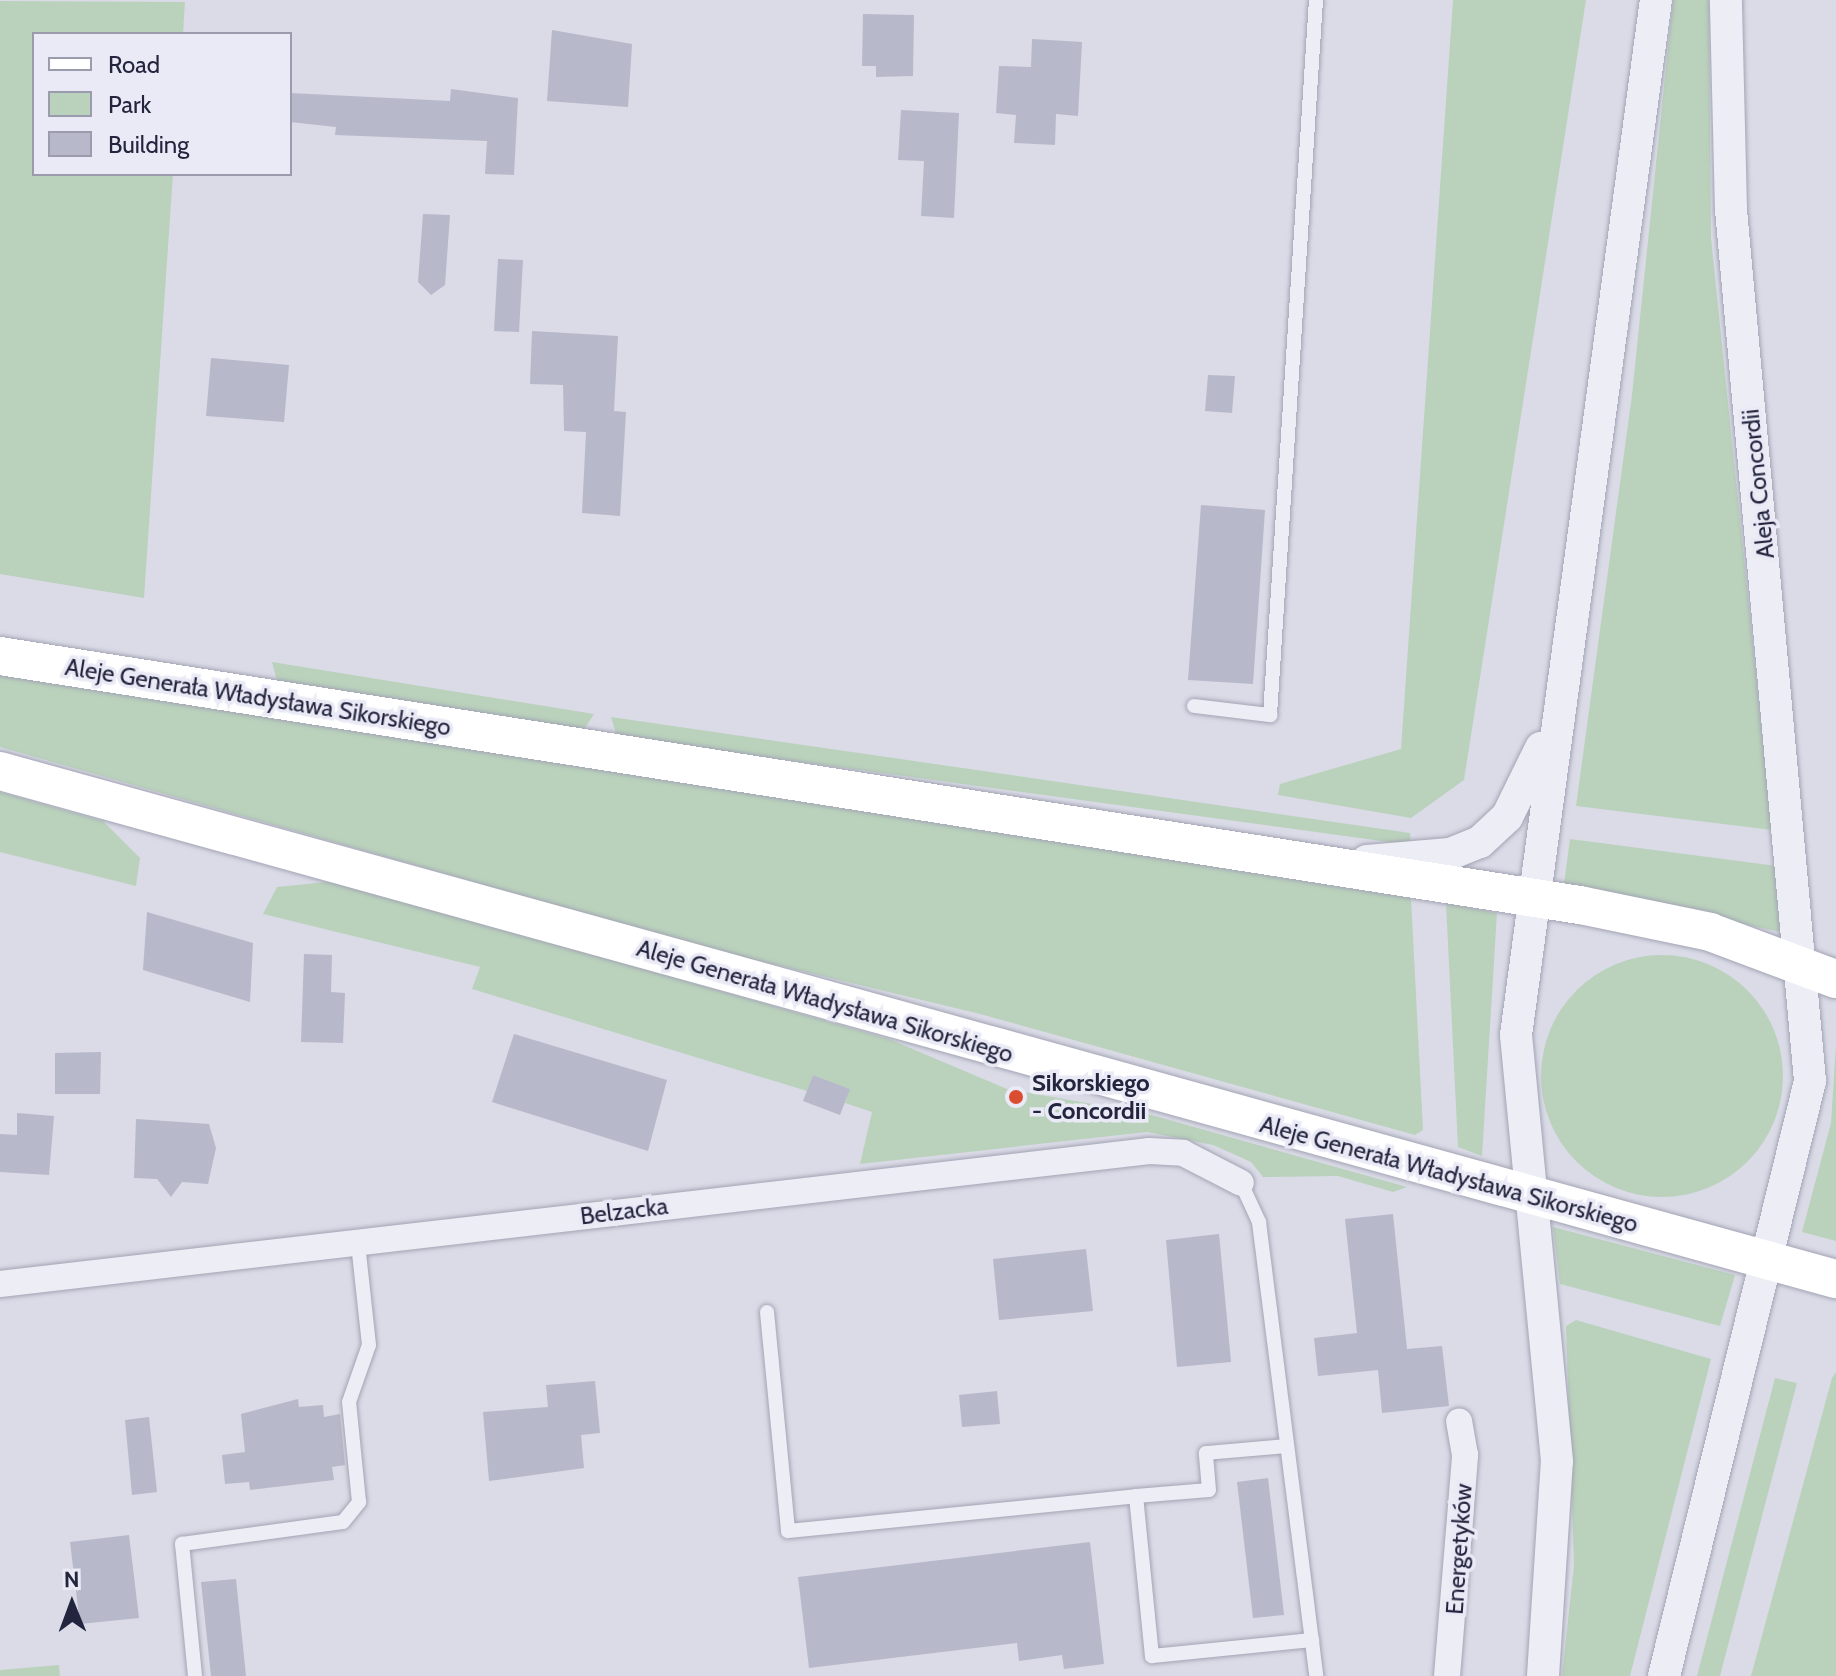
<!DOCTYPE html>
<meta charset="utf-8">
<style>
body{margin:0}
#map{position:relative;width:1836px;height:1676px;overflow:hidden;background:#dadbe7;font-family:Cabin,sans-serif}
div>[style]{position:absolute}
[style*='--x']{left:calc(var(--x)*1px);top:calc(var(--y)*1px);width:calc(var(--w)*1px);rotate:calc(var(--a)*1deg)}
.green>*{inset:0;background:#bad2bc}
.round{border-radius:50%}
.building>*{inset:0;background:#b7b8ca}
.roads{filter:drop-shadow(0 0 2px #a3a4b4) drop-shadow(0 0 2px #a3a4b4)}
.service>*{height:14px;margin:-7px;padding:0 7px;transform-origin:7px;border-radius:7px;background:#ededf5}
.minor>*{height:26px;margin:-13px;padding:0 13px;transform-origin:13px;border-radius:13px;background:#ededf5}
.tertiary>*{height:32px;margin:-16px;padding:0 16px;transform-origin:16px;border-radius:16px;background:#ededf5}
.secondary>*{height:38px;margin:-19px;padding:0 19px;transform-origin:19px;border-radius:19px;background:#fff}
.dots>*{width:22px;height:22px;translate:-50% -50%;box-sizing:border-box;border:4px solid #e9eaf5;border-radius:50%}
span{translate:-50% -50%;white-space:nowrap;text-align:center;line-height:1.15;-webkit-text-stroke:7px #e9eaf5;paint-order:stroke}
.street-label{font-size:24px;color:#23243e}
.poi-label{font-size:24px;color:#23243e;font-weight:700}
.left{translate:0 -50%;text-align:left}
.legend{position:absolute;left:32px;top:32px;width:260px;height:144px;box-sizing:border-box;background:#e9eaf5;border:2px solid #9a9bac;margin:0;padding:10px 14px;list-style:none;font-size:24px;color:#23243e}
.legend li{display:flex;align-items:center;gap:16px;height:40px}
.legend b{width:40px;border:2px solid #9a9bac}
.north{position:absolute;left:32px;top:1564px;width:80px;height:80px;-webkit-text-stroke:6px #e9eaf5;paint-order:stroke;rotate:359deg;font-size:22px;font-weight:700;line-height:32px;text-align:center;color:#23243e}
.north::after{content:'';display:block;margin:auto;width:28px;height:36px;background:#23243e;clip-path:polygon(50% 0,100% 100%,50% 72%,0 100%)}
</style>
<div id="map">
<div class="green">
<div style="clip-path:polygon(1453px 0,1586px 0,1464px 780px,1411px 818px,1278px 795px,1280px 784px,1401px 749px)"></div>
<div style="clip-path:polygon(1673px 0,1709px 0,1711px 238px,1772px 830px,1576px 806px,1632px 395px)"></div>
<div style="clip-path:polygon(0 1px,185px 2px,183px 34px,34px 34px,34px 174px,173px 174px,144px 598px,0 574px)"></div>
<div style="clip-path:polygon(272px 662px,594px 714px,583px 731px,277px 681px)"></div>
<div style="clip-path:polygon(0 675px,1411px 898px,1423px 1130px,1415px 1135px,980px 1014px,702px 947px,0 747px)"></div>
<div style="clip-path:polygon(611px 717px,1410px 833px,1411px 845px,617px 737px)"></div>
<div style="clip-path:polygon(0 792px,103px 821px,140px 858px,136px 886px,0 852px)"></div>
<div style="clip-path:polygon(1570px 839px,1777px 866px,1784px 933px,1564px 884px)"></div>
<div style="clip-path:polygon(336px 881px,889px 1039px,1007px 1089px,1148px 1114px,1407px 1187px,1393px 1192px,1338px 1176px,1263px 1177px,1251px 1162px,1213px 1145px,1147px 1132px,860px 1164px,872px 1112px,845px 1103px,849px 1089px,813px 1075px,807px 1091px,472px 989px,480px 967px,263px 914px,277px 887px)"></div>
<div style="clip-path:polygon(1446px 903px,1497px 913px,1482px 1156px,1458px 1147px)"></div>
<div class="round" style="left:1541px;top:955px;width:242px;height:242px"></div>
<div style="clip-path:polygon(1836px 1045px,1836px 1241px,1802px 1232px,1831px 1123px)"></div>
<div style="clip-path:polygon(1553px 1227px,1735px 1275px,1720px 1326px,1560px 1284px)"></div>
<div style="clip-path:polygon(1576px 1320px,1711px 1359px,1630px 1676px,1562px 1676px,1574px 1565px,1566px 1326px)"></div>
<div style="clip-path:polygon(1836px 1372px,1836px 1676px,1751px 1676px,1832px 1378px)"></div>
<div style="clip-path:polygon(1775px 1378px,1797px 1383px,1720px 1676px,1697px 1676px)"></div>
<div style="clip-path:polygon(59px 1665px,60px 1676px,0 1676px,0 1670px)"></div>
</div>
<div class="building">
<div style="clip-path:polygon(863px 14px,914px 15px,913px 76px,876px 77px,876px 66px,862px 66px)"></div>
<div style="clip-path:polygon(552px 30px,632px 44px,628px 107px,547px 101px)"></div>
<div style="clip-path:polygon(1032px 39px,1082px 42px,1078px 116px,1056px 114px,1055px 145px,1014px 143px,1016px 115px,996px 113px,999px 66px,1031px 67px)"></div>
<div style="clip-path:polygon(451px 89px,518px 98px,514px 175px,485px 174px,487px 141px,335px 135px,336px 127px,290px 122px,290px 93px,450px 101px)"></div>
<div style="clip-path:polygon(901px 110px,959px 113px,954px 218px,921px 216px,924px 161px,898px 160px)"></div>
<div style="clip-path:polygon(423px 214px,450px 215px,445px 285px,431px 295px,418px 282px)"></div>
<div style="clip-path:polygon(498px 259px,523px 260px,519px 332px,494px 331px)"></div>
<div style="clip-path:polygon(532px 331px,618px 336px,614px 411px,626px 412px,620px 516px,582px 513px,586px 432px,564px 431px,563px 385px,530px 384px)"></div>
<div style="clip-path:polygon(211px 358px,289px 365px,284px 422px,206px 416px)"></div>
<div style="clip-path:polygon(1208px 375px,1235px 376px,1232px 413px,1205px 411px)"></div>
<div style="clip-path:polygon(1201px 505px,1265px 510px,1253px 684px,1188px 680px)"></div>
<div style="clip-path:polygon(147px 912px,253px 943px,250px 1002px,143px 970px)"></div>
<div style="clip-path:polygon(304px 954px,332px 955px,331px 992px,345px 993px,343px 1043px,301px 1042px)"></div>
<div style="clip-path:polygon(514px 1034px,667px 1080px,648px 1151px,492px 1102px)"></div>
<div style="clip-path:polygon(101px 1052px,100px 1094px,55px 1094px,55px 1053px)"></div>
<div style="clip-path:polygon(813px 1075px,850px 1089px,840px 1115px,803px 1101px)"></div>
<div style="clip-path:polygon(17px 1113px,54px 1116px,49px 1175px,0 1172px,0 1134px,17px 1135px)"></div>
<div style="clip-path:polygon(136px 1119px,209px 1124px,216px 1148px,208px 1184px,182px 1182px,171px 1197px,157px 1179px,134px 1178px)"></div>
<div style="clip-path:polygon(1393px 1214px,1407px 1349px,1442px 1346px,1449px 1406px,1382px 1413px,1378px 1370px,1318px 1376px,1314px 1338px,1357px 1333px,1345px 1219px)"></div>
<div style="clip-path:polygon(1219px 1234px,1231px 1362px,1177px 1367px,1166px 1240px)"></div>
<div style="clip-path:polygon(1086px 1249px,1093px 1311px,999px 1320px,993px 1259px)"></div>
<div style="clip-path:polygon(595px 1381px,600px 1433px,581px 1435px,584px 1468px,489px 1481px,483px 1412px,548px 1407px,546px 1385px)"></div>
<div style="clip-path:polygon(997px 1391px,1000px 1424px,962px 1427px,959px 1395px)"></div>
<div style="clip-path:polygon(298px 1399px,299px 1407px,323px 1405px,324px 1417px,340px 1414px,345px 1465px,332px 1467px,334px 1480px,250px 1490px,249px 1482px,225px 1484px,222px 1455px,245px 1452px,241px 1414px)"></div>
<div style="clip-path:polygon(149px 1417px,157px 1492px,132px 1495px,125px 1420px)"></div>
<div style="clip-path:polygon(1268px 1478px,1284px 1615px,1253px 1618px,1237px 1482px)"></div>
<div style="clip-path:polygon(129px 1535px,139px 1618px,80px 1624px,70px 1542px)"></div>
<div style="clip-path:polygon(1090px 1542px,1104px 1664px,1064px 1669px,1062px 1655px,1019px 1661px,1017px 1643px,809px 1668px,798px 1577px)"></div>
<div style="clip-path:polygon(236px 1579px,246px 1676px,211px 1676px,201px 1582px)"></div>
</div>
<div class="roads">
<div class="service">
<div style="--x:1194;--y:706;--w:77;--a:6.8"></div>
<div style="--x:1270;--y:715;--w:716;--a:-86.32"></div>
<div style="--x:1241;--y:1183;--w:43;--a:65.2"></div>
<div style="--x:1259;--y:1222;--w:458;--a:82.8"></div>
<div style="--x:767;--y:1312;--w:220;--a:84.5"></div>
<div style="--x:788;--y:1531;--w:350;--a:-5.7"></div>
<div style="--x:1136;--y:1496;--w:161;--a:84.3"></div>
<div style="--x:1152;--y:1656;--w:161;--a:-5.7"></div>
<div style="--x:1136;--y:1496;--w:73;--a:-4.7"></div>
<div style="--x:1209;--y:1490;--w:37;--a:-95"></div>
<div style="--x:1206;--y:1453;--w:80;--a:-5"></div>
<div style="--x:195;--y:1676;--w:133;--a:-95.6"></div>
<div style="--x:182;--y:1544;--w:162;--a:-7.8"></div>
<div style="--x:343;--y:1522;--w:26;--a:-51"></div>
<div style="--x:359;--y:1502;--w:100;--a:-95.7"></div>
<div style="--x:349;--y:1402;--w:60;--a:-70.7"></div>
<div style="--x:369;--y:1345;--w:103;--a:-96.2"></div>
</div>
<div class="minor">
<div style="--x:0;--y:1284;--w:1157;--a:-6.6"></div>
<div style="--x:1149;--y:1151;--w:34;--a:3"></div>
<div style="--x:1183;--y:1153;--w:65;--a:27.3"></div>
<div style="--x:1447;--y:1676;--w:222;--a:-85.3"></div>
<div style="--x:1465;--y:1455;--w:34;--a:-100"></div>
</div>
<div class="tertiary">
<div style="--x:1367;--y:861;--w:83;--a:-4.8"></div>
<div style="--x:1450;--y:854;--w:32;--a:-22"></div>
<div style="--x:1480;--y:842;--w:37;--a:-43"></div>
<div style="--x:1507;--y:817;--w:77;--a:-63.8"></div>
<div style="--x:1543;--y:1676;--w:215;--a:-86.3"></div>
<div style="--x:1557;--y:1461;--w:428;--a:-95.5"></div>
<div style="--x:1516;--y:1035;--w:1044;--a:-82.3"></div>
<div style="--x:1664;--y:1676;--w:613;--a:-76.21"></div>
<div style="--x:1810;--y:1081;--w:875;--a:-95.18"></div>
<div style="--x:1731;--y:210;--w:210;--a:-91.4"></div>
</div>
<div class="secondary">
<div style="--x:0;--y:656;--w:1600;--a:8.96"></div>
<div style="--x:1580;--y:905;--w:133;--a:11.7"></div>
<div style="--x:1710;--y:932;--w:134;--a:20.5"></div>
<div style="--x:0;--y:771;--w:1905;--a:15.47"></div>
</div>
</div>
<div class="dots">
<div style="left:1016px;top:1097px;background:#db4d30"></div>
</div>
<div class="street-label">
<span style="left:1758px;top:484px;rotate:-96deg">Aleja Concordii</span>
<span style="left:258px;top:697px;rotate:9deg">Aleje Generała Władysława Sikorskiego</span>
<span style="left:825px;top:1001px;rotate:16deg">Aleje Generała Władysława Sikorskiego</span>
<span style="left:1449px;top:1174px;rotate:15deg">Aleje Generała Władysława Sikorskiego</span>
<span style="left:624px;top:1211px;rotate:-7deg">Belzacka</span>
<span style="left:1459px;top:1549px;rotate:-86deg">Energetyków</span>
</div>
<div class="poi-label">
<span class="left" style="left:1032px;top:1097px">Sikorskiego<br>- Concordii</span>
</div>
<ul class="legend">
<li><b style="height:10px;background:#fff"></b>Road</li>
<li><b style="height:22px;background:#bad2bc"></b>Park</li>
<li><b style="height:22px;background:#b7b8ca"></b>Building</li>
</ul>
<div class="north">N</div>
</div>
